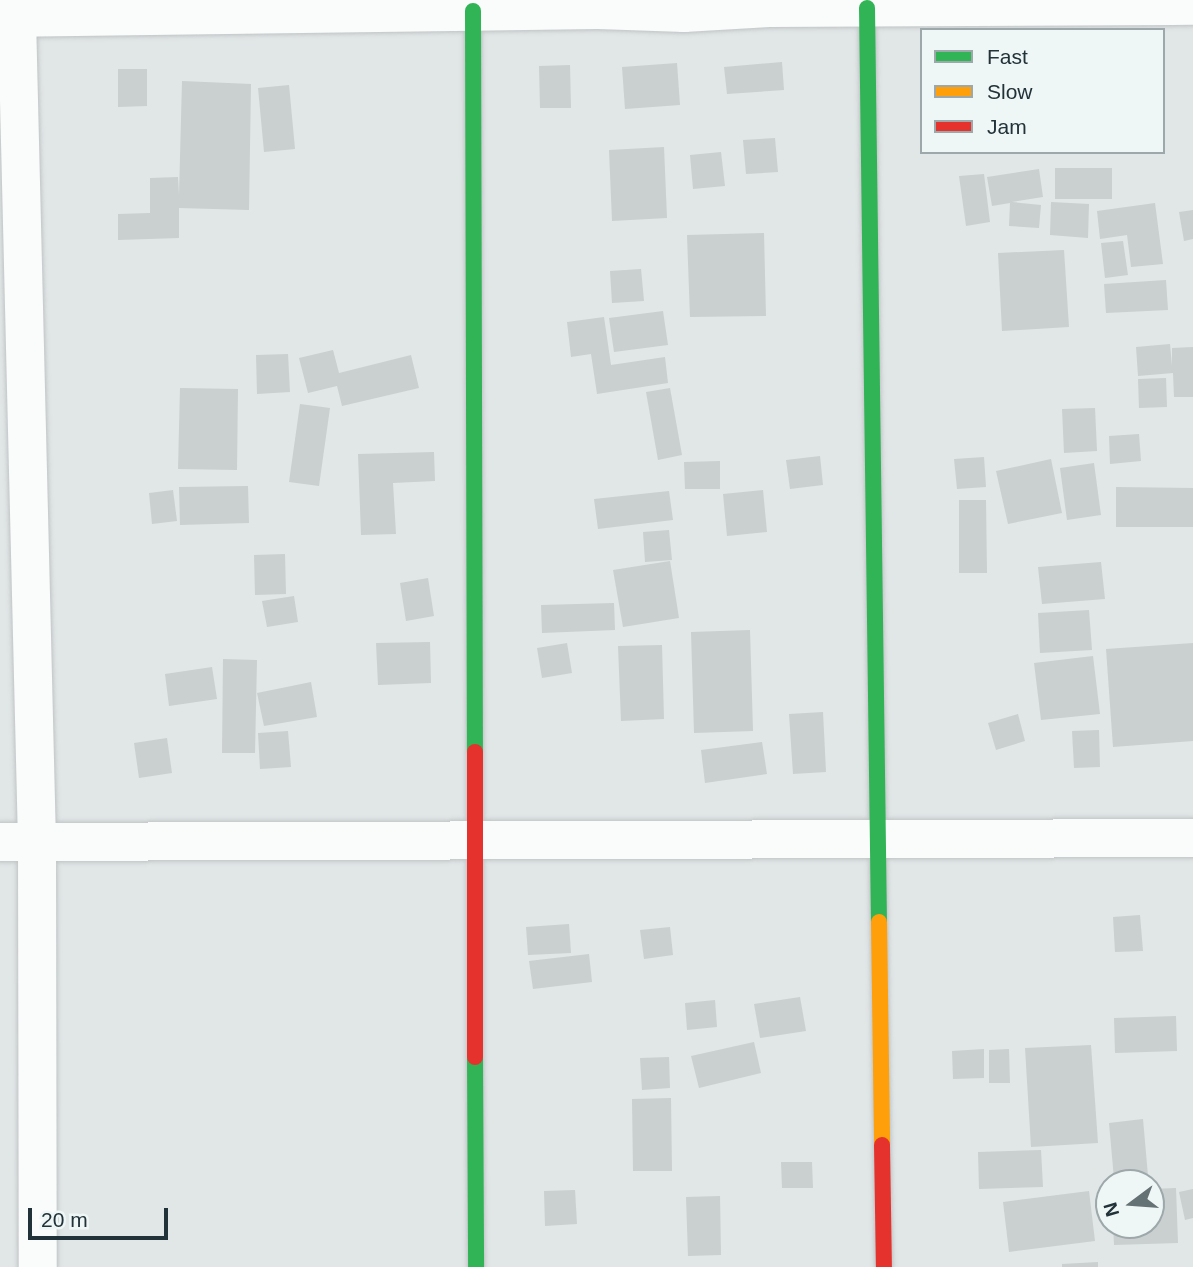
<!DOCTYPE html>
<style>
body{margin:0}
#map{position:relative;width:1193px;height:1267px;overflow:hidden;background:#e1e6e7;font-family:Helvetica,sans-serif}
div>[style]{position:absolute}
[style*='--x']{left:calc(var(--x)*1px);top:calc(var(--y)*1px);width:calc(var(--w)*1px);rotate:calc(var(--a)*1deg)}
.building>*{inset:0;background:#cacfd0}
.roads{filter:drop-shadow(0 0 2px #c0c4c5) drop-shadow(0 0 2px #c0c4c5)}
.street>*{height:38px;margin:-19px;padding:0 19px;transform-origin:19px;border-radius:19px;background:#fafbfb}
.fast>*{height:16px;margin:-8px;padding:0 8px;transform-origin:8px;border-radius:8px;background:#30b455}
.slow>*{height:16px;margin:-8px;padding:0 8px;transform-origin:8px;border-radius:8px;background:#ff9f0a}
.jam>*{height:16px;margin:-8px;padding:0 8px;transform-origin:8px;border-radius:8px;background:#e5322d}
span{translate:-50% -50%;white-space:nowrap;text-align:center;line-height:1.15;-webkit-text-stroke:5px #eff6f6;paint-order:stroke}
.legend{position:absolute;left:920px;top:28px;width:245px;height:126px;box-sizing:border-box;background:#eff6f6;border:2px solid #9da8aa;margin:0;padding:9px 12px;list-style:none;font-size:21px;color:#213238}
.legend li{display:flex;align-items:center;gap:14px;height:35px}
.legend b{width:35px;border:2px solid #9da8aa}
.north{position:absolute;left:1095px;top:1169px;width:70px;height:70px;box-sizing:border-box;background:#eff6f6;border:2px solid #9da8aa;border-radius:50%;rotate:254deg;font-size:19px;font-weight:700;line-height:28px;text-align:center;color:#213238}
.north::after{content:'';display:block;margin:auto;width:24px;height:32px;background:#647175;clip-path:polygon(50% 0,100% 100%,50% 72%,0 100%)}
.scale{position:absolute;left:28px;top:1208px;width:140px;height:32px;box-sizing:border-box;border:4px solid #213238;border-top:0;padding-left:9px;font-size:21px;line-height:24px;white-space:nowrap;color:#213238;-webkit-text-stroke:5px #eff6f6;paint-order:stroke}
</style>
<div id="map">
<div class="building">
<div style="clip-path:polygon(782px 62px,784px 90px,727px 94px,724px 67px)"></div>
<div style="clip-path:polygon(677px 63px,680px 105px,625px 109px,622px 67px)"></div>
<div style="clip-path:polygon(570px 65px,571px 108px,540px 108px,539px 66px)"></div>
<div style="clip-path:polygon(118px 69px,147px 69px,147px 106px,118px 107px)"></div>
<div style="clip-path:polygon(182px 81px,251px 84px,249px 210px,179px 208px,179px 238px,118px 240px,118px 214px,150px 213px,150px 178px,178px 177px,179px 195px)"></div>
<div style="clip-path:polygon(289px 85px,295px 149px,264px 152px,258px 88px)"></div>
<div style="clip-path:polygon(775px 138px,778px 172px,746px 174px,743px 140px)"></div>
<div style="clip-path:polygon(664px 147px,667px 218px,612px 221px,609px 150px)"></div>
<div style="clip-path:polygon(721px 152px,725px 186px,693px 189px,690px 155px)"></div>
<div style="clip-path:polygon(1055px 168px,1112px 168px,1112px 199px,1055px 199px)"></div>
<div style="clip-path:polygon(1039px 169px,1043px 197px,1012px 202px,1041px 205px,1039px 228px,1009px 226px,1010px 203px,992px 206px,987px 177px)"></div>
<div style="clip-path:polygon(984px 174px,990px 222px,966px 226px,959px 176px)"></div>
<div style="clip-path:polygon(1051px 202px,1089px 204px,1088px 238px,1050px 235px)"></div>
<div style="clip-path:polygon(1155px 203px,1163px 264px,1131px 267px,1127px 235px,1100px 239px,1097px 211px)"></div>
<div style="clip-path:polygon(1193px 210px,1193px 239px,1184px 241px,1179px 212px)"></div>
<div style="clip-path:polygon(764px 233px,766px 316px,690px 317px,687px 235px)"></div>
<div style="clip-path:polygon(1123px 241px,1128px 275px,1105px 278px,1101px 243px)"></div>
<div style="clip-path:polygon(1064px 250px,1069px 327px,1002px 331px,998px 253px)"></div>
<div style="clip-path:polygon(641px 269px,644px 301px,612px 303px,610px 271px)"></div>
<div style="clip-path:polygon(1166px 280px,1168px 310px,1106px 313px,1104px 284px)"></div>
<div style="clip-path:polygon(663px 311px,668px 345px,614px 352px,609px 318px)"></div>
<div style="clip-path:polygon(604px 317px,611px 365px,665px 357px,668px 383px,597px 394px,591px 354px,571px 357px,567px 322px)"></div>
<div style="clip-path:polygon(1170px 344px,1172px 366px,1172px 348px,1193px 347px,1193px 397px,1174px 397px,1173px 373px,1138px 376px,1136px 347px)"></div>
<div style="clip-path:polygon(333px 350px,339px 373px,411px 355px,419px 388px,342px 406px,337px 386px,308px 393px,299px 358px)"></div>
<div style="clip-path:polygon(288px 354px,290px 392px,257px 394px,256px 355px)"></div>
<div style="clip-path:polygon(1166px 378px,1167px 407px,1139px 408px,1138px 379px)"></div>
<div style="clip-path:polygon(180px 388px,238px 389px,237px 470px,178px 469px)"></div>
<div style="clip-path:polygon(670px 388px,682px 455px,658px 460px,646px 392px)"></div>
<div style="clip-path:polygon(300px 404px,330px 408px,319px 486px,289px 482px)"></div>
<div style="clip-path:polygon(1095px 408px,1097px 451px,1064px 453px,1062px 409px)"></div>
<div style="clip-path:polygon(1139px 434px,1141px 461px,1110px 464px,1109px 436px)"></div>
<div style="clip-path:polygon(434px 452px,435px 481px,393px 483px,396px 534px,361px 535px,358px 454px)"></div>
<div style="clip-path:polygon(820px 456px,823px 485px,790px 489px,786px 460px)"></div>
<div style="clip-path:polygon(984px 457px,986px 487px,957px 489px,954px 459px)"></div>
<div style="clip-path:polygon(1051px 459px,1062px 513px,1008px 524px,996px 471px)"></div>
<div style="clip-path:polygon(720px 461px,720px 489px,685px 489px,684px 462px)"></div>
<div style="clip-path:polygon(1094px 463px,1101px 515px,1067px 520px,1060px 468px)"></div>
<div style="clip-path:polygon(248px 486px,249px 523px,180px 525px,179px 487px)"></div>
<div style="clip-path:polygon(1116px 487px,1193px 488px,1193px 527px,1116px 527px)"></div>
<div style="clip-path:polygon(173px 490px,177px 521px,152px 524px,149px 493px)"></div>
<div style="clip-path:polygon(763px 490px,767px 532px,727px 536px,723px 494px)"></div>
<div style="clip-path:polygon(669px 491px,673px 520px,598px 529px,594px 499px)"></div>
<div style="clip-path:polygon(959px 500px,986px 500px,987px 573px,959px 573px)"></div>
<div style="clip-path:polygon(669px 530px,672px 560px,645px 562px,643px 532px)"></div>
<div style="clip-path:polygon(285px 554px,286px 594px,255px 595px,254px 555px)"></div>
<div style="clip-path:polygon(670px 561px,679px 618px,623px 627px,613px 570px)"></div>
<div style="clip-path:polygon(1101px 562px,1105px 599px,1042px 604px,1038px 567px)"></div>
<div style="clip-path:polygon(428px 578px,434px 616px,406px 621px,400px 583px)"></div>
<div style="clip-path:polygon(294px 596px,298px 622px,267px 627px,262px 601px)"></div>
<div style="clip-path:polygon(614px 603px,615px 630px,542px 633px,541px 605px)"></div>
<div style="clip-path:polygon(1089px 610px,1092px 650px,1040px 653px,1038px 613px)"></div>
<div style="clip-path:polygon(750px 630px,753px 731px,694px 733px,691px 632px)"></div>
<div style="clip-path:polygon(430px 642px,431px 683px,378px 685px,376px 643px)"></div>
<div style="clip-path:polygon(567px 643px,572px 673px,542px 678px,537px 648px)"></div>
<div style="clip-path:polygon(1193px 643px,1193px 741px,1113px 747px,1106px 649px)"></div>
<div style="clip-path:polygon(662px 645px,664px 719px,621px 721px,618px 646px)"></div>
<div style="clip-path:polygon(1093px 656px,1100px 714px,1041px 720px,1034px 663px)"></div>
<div style="clip-path:polygon(223px 659px,257px 660px,255px 753px,222px 753px)"></div>
<div style="clip-path:polygon(212px 667px,217px 699px,169px 706px,165px 674px)"></div>
<div style="clip-path:polygon(311px 682px,317px 717px,264px 726px,257px 693px)"></div>
<div style="clip-path:polygon(823px 712px,826px 772px,793px 774px,789px 714px)"></div>
<div style="clip-path:polygon(1018px 714px,1025px 741px,996px 750px,988px 723px)"></div>
<div style="clip-path:polygon(1099px 730px,1100px 767px,1074px 768px,1072px 731px)"></div>
<div style="clip-path:polygon(288px 731px,291px 767px,260px 769px,258px 733px)"></div>
<div style="clip-path:polygon(167px 738px,172px 773px,139px 778px,134px 743px)"></div>
<div style="clip-path:polygon(762px 742px,767px 774px,705px 783px,701px 750px)"></div>
<div style="clip-path:polygon(1140px 915px,1143px 951px,1115px 952px,1113px 917px)"></div>
<div style="clip-path:polygon(569px 924px,571px 953px,528px 955px,526px 927px)"></div>
<div style="clip-path:polygon(670px 927px,673px 955px,644px 959px,640px 930px)"></div>
<div style="clip-path:polygon(589px 954px,592px 982px,533px 989px,529px 961px)"></div>
<div style="clip-path:polygon(800px 997px,806px 1031px,760px 1038px,754px 1004px)"></div>
<div style="clip-path:polygon(715px 1000px,717px 1027px,687px 1030px,685px 1003px)"></div>
<div style="clip-path:polygon(1176px 1016px,1177px 1051px,1115px 1053px,1114px 1018px)"></div>
<div style="clip-path:polygon(754px 1042px,761px 1073px,699px 1088px,691px 1056px)"></div>
<div style="clip-path:polygon(1091px 1045px,1098px 1143px,1031px 1147px,1025px 1048px)"></div>
<div style="clip-path:polygon(984px 1049px,984px 1078px,953px 1079px,952px 1051px)"></div>
<div style="clip-path:polygon(1009px 1049px,1010px 1083px,989px 1083px,989px 1050px)"></div>
<div style="clip-path:polygon(669px 1057px,670px 1088px,642px 1090px,640px 1058px)"></div>
<div style="clip-path:polygon(671px 1098px,672px 1171px,633px 1171px,632px 1099px)"></div>
<div style="clip-path:polygon(1143px 1119px,1148px 1176px,1114px 1179px,1109px 1123px)"></div>
<div style="clip-path:polygon(1041px 1150px,1043px 1187px,979px 1189px,978px 1152px)"></div>
<div style="clip-path:polygon(781px 1162px,812px 1162px,813px 1188px,782px 1188px)"></div>
<div style="clip-path:polygon(1176px 1188px,1178px 1243px,1114px 1245px,1113px 1225px,1151px 1225px,1151px 1189px)"></div>
<div style="clip-path:polygon(1193px 1189px,1193px 1218px,1185px 1220px,1179px 1192px)"></div>
<div style="clip-path:polygon(575px 1190px,577px 1224px,545px 1226px,544px 1191px)"></div>
<div style="clip-path:polygon(1089px 1191px,1095px 1241px,1009px 1252px,1003px 1202px)"></div>
<div style="clip-path:polygon(720px 1196px,721px 1255px,688px 1256px,686px 1197px)"></div>
<div style="clip-path:polygon(1098px 1262px,1098px 1267px,1062px 1267px,1062px 1264px)"></div>
</div>
<div class="roads">
<div class="street">
<div style="--x:683;--y:0;--w:13;--a:86"></div>
<div style="--x:684;--y:13;--w:85;--a:-3.4"></div>
<div style="--x:769;--y:8;--w:424;--a:-0.3"></div>
<div style="--x:0;--y:18;--w:598;--a:-0.77"></div>
<div style="--x:598;--y:10;--w:86;--a:2"></div>
<div style="--x:17;--y:18;--w:824;--a:88.61"></div>
<div style="--x:37;--y:842;--w:425;--a:89.9"></div>
<div style="--x:0;--y:842;--w:1193;--a:-0.19"></div>
</div>
<div class="fast">
<div style="--x:867;--y:8;--w:914;--a:89.25"></div>
<div style="--x:473;--y:11;--w:741;--a:89.85"></div>
<div style="--x:475;--y:1057;--w:210;--a:89.7"></div>
</div>
<div class="slow">
<div style="--x:879;--y:922;--w:223;--a:89.2"></div>
</div>
<div class="jam">
<div style="--x:475;--y:752;--w:305;--a:90"></div>
<div style="--x:882;--y:1145;--w:122;--a:89.1"></div>
</div>
</div>
<ul class="legend">
<li><b style="height:9px;background:#30b455"></b>Fast</li>
<li><b style="height:9px;background:#ff9f0a"></b>Slow</li>
<li><b style="height:9px;background:#e5322d"></b>Jam</li>
</ul>
<div class="north">N</div>
<div class="scale">20 m</div>
</div>
